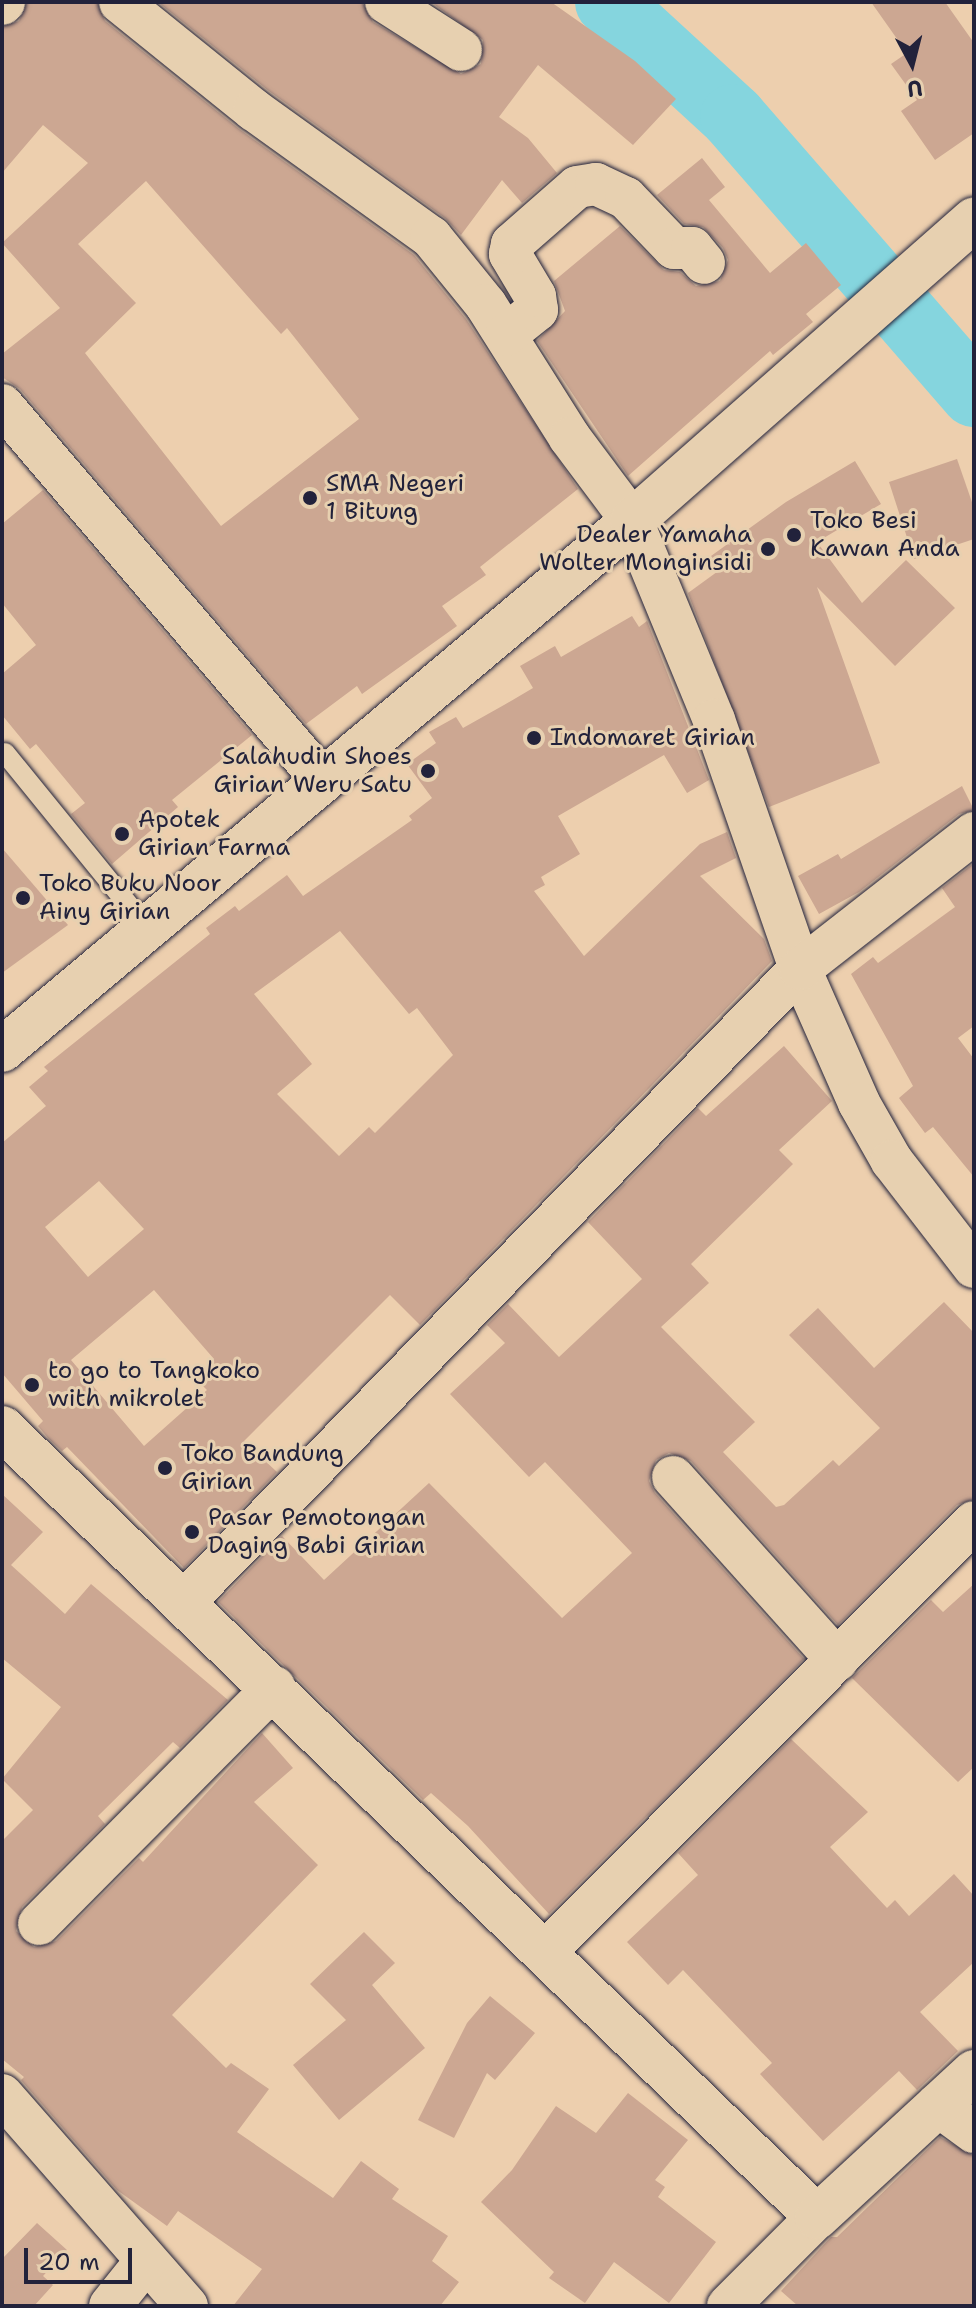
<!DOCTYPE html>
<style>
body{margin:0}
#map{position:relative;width:976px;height:2308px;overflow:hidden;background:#edcfae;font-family:"Shantell Sans",sans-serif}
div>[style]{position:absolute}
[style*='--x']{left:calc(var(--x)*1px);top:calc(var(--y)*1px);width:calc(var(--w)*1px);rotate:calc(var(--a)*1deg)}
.river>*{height:66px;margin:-33px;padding:0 33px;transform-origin:33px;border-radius:33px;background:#85d5de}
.building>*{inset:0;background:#cca792}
.roads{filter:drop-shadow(0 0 2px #22223b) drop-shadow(0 0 2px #22223b)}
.lane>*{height:20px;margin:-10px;padding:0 10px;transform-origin:10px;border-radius:10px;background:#e7d0b0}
.street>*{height:42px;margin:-21px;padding:0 21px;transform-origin:21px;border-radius:21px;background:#e7d0b0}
.highway>*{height:44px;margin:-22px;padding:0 22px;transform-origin:22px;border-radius:22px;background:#e7d0b0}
.dots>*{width:22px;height:22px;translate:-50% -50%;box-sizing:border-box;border:4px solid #e7d0b0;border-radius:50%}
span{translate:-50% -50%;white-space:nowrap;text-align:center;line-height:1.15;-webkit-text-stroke:6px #e7d0b0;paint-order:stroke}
.poi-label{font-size:24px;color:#22223b}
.left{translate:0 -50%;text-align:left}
.right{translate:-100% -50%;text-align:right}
.frame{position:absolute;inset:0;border:4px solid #22223b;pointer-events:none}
.north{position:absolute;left:872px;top:24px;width:80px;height:80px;-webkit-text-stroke:6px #e7d0b0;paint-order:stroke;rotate:173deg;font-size:22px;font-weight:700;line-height:32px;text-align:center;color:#22223b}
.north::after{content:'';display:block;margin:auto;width:28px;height:36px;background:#22223b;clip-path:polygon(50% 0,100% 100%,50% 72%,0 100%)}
.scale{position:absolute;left:24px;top:2248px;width:108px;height:36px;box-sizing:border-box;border:4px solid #22223b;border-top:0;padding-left:10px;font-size:24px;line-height:28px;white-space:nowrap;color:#22223b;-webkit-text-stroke:6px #e7d0b0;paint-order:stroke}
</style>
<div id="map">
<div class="river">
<div style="--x:608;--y:2;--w:170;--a:42.6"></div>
<div style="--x:733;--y:117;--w:367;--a:49"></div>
</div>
<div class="building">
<div style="clip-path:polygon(evenodd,27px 2px,97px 2px,105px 21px,239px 129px,414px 255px,466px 319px,578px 489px,480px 567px,486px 575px,442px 606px,457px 626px,362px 694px,357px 686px,306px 724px,20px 389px,2px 377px,2px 354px,60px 308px,2px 243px,88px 163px,43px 125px,2px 173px,2px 27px,19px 21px,27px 2px,146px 181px,281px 334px,287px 328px,359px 419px,221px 526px,85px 353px,136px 303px,78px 244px,146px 181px)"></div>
<div style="clip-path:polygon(158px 2px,362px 2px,373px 22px,461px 74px,481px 64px,483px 40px,431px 2px,551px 2px,635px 61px,676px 99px,633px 145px,538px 65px,499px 117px,528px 138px,557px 173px,522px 203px,502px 180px,461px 235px,445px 218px,269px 91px)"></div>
<div style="clip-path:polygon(871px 2px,945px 2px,974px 43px,974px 133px,935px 160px,901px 111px,917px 100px,891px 64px,907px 53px)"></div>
<div style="clip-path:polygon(702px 158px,725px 187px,709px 200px,770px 273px,806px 243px,841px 285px,806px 314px,813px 322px,773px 355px,770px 351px,628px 476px,537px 341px,565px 311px,554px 281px,620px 226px,664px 270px,680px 272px,696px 286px,720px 281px,728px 260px,723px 248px,703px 227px,684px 224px,657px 195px)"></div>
<div style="clip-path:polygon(957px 459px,974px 508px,974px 539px,914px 559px,889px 482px)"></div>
<div style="clip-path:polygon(855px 461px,881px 504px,817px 542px,862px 603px,906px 560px,955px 608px,895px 666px,817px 587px,880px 763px,769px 807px,688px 593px,721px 569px,711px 556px,786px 502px)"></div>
<div style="clip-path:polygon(43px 490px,252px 735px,172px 800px,178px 807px,112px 864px,71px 814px,85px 803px,36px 744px,30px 749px,2px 715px,2px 674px,36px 645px,2px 603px,2px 524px)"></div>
<div style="clip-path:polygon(evenodd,632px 616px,639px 627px,647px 621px,709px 780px,687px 793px,664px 755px,558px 816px,580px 854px,541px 877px,545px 885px,534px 891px,584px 956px,700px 844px,727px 832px,736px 858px,700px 876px,764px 939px,772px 961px,420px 1325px,390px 1295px,244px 1441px,277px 1472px,184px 1568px,67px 1447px,62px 1451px,48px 1438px,38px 1426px,43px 1421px,2px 1373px,2px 1143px,46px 1106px,29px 1087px,48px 1071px,44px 1067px,210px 934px,206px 928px,235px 906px,239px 911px,287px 875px,303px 896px,412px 820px,409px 816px,432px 798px,407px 764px,436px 743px,429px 732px,456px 717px,463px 728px,504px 705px,533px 688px,520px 666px,555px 646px,561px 657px,632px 616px,340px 931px,409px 1014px,417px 1008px,453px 1055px,375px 1133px,369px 1127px,339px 1156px,277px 1094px,312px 1064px,254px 994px,340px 931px,632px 616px,99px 1181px,144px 1229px,88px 1277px,45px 1227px,99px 1181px,632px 616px,154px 1290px,214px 1359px,195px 1378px,207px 1390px,144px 1446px,71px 1360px,154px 1290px)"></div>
<div style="clip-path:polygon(962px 786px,974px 810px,959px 814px,859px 892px,819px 914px,798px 876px,838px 854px,841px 859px)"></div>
<div style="clip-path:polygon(2px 848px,68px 925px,2px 973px)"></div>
<div style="clip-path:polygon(974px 863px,974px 1026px,958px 1038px,974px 1059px,974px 1177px,933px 1127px,925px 1133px,899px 1098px,913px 1086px,851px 974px,873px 957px,878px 963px,955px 907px,942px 888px)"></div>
<div style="clip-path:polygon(784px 1046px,832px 1101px,779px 1150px,793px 1164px,691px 1264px,709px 1283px,661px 1327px,755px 1422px,723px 1452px,776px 1507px,784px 1505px,833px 1460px,839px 1466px,880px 1428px,789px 1335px,818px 1308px,874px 1368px,944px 1302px,974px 1333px,974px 1499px,957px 1505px,838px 1625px,691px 1461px,669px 1453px,656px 1460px,649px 1481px,655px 1493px,804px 1659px,549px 1914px,468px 1826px,431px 1793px,423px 1800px,218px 1602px,282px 1536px,324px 1580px,429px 1483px,562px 1618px,632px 1553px,545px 1462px,529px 1477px,450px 1394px,505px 1343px,487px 1325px,508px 1304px,559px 1357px,642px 1279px,588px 1222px,698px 1108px,706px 1116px)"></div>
<div style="clip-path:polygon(2px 1494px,43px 1532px,11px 1565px,65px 1614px,91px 1584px,228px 1700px,180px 1748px,173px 1742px,98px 1816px,105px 1824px,22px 1907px,16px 1931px,34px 1947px,56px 1941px,139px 1858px,143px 1862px,262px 1733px,293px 1768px,254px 1802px,318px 1865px,172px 2015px,226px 2068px,231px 2063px,269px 2089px,237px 2132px,333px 2198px,361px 2161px,399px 2189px,392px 2199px,448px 2236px,432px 2261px,459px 2282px,440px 2306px,233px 2306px,262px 2269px,178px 2211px,167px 2226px,117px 2190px,21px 2080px,24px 2077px,2px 2059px,2px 1841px,33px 1810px,2px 1779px,61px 1707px,2px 1658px)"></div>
<div style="clip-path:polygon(974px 1584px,974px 1767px,958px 1782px,852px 1678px,931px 1600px,943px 1612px)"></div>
<div style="clip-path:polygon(791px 1739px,868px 1812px,830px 1847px,887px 1908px,895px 1900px,909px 1916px,954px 1874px,974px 1896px,974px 1962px,920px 2012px,958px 2051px,917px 2090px,899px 2071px,823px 2141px,760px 2074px,772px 2063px,683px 1970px,668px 1985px,627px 1942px,698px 1875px,678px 1853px)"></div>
<div style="clip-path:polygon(364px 1932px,395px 1963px,372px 1985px,425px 2048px,339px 2120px,293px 2065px,346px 2020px,310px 1984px)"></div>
<div style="clip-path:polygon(490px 1996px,535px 2033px,495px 2080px,487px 2073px,454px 2138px,418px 2120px,467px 2023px)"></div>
<div style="clip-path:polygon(628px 2093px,688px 2140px,655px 2180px,665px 2187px,658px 2197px,716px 2242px,669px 2303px,614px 2262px,585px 2303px,549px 2278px,554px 2272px,481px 2202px,512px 2170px,556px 2106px,596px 2133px)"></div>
<div style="clip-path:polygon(940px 2137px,974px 2156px,974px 2306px,798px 2306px,781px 2291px,831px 2237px,837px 2237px)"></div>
<div style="clip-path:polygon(37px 2223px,67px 2250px,43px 2276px,53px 2285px,34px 2306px,2px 2306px,2px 2259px)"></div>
</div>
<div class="roads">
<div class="lane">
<div style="--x:5;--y:753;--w:225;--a:50.9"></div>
</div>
<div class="street">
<div style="--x:120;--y:2;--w:172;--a:38.9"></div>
<div style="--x:254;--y:110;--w:218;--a:35.7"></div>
<div style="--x:431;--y:237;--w:87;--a:51"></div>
<div style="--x:486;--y:305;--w:157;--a:57.7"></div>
<div style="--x:570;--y:438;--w:104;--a:53.2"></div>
<div style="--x:632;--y:521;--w:215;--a:67.6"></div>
<div style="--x:714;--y:720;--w:263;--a:70.9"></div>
<div style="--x:800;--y:969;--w:146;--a:66.2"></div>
<div style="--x:859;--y:1103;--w:67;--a:60.4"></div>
<div style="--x:892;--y:1161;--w:134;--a:52.3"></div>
<div style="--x:386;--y:2;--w:89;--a:32.6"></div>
<div style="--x:2;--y:4;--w:3;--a:-45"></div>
<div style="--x:506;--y:335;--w:40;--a:-39"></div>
<div style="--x:537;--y:310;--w:14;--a:-98"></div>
<div style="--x:535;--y:296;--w:49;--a:-120.8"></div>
<div style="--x:510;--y:254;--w:10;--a:-79"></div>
<div style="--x:512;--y:244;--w:86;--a:-41.2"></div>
<div style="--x:577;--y:187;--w:19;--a:-9"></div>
<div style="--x:596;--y:184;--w:33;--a:25"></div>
<div style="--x:626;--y:198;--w:69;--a:46.2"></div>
<div style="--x:674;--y:248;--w:18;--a:0"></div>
<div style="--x:692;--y:248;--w:19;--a:51"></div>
<div style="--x:2;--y:405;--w:493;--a:49.5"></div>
<div style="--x:673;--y:1477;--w:246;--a:48.1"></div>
<div style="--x:185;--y:1601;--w:882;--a:-45.78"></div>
<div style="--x:800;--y:969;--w:221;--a:-38"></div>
<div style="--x:39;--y:1924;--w:334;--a:-45.2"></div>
<div style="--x:545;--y:1952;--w:607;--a:-45.07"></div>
<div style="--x:2;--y:2095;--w:281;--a:48.8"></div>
<div style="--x:937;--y:2105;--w:46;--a:36.1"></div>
<div style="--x:110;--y:2306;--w:58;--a:-51.3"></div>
<div style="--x:728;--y:2306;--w:126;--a:-45"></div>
</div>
<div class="highway">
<div style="--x:2;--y:1050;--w:823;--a:-40.02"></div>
<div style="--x:632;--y:521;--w:456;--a:-41.4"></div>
<div style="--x:2;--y:1428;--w:1134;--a:44.07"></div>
<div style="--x:817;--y:2217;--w:214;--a:-42.7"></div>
</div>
</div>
<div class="dots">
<div style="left:310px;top:498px;background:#22223b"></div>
<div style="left:794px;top:535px;background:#22223b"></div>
<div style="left:768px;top:549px;background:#22223b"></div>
<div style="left:534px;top:738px;background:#22223b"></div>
<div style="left:428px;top:771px;background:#22223b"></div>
<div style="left:122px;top:834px;background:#22223b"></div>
<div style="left:23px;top:898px;background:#22223b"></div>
<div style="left:32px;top:1385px;background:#22223b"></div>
<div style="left:165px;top:1468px;background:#22223b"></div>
<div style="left:192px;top:1532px;background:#22223b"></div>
</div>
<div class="poi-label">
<span class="left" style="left:326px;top:498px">SMA Negeri<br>1 Bitung</span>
<span class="left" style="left:810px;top:535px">Toko Besi<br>Kawan Anda</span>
<span class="right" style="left:752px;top:549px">Dealer Yamaha<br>Wolter Monginsidi</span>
<span class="left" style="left:550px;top:738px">Indomaret Girian</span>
<span class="right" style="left:412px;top:771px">Salahudin Shoes<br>Girian Weru Satu</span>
<span class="left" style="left:138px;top:834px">Apotek<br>Girian Farma</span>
<span class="left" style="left:39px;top:898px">Toko Buku Noor<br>Ainy Girian</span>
<span class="left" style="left:48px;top:1385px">to go to Tangkoko<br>with mikrolet</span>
<span class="left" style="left:181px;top:1468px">Toko Bandung<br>Girian</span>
<span class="left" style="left:208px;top:1532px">Pasar Pemotongan<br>Daging Babi Girian</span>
</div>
<div class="frame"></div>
<div class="north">U</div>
<div class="scale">20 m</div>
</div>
